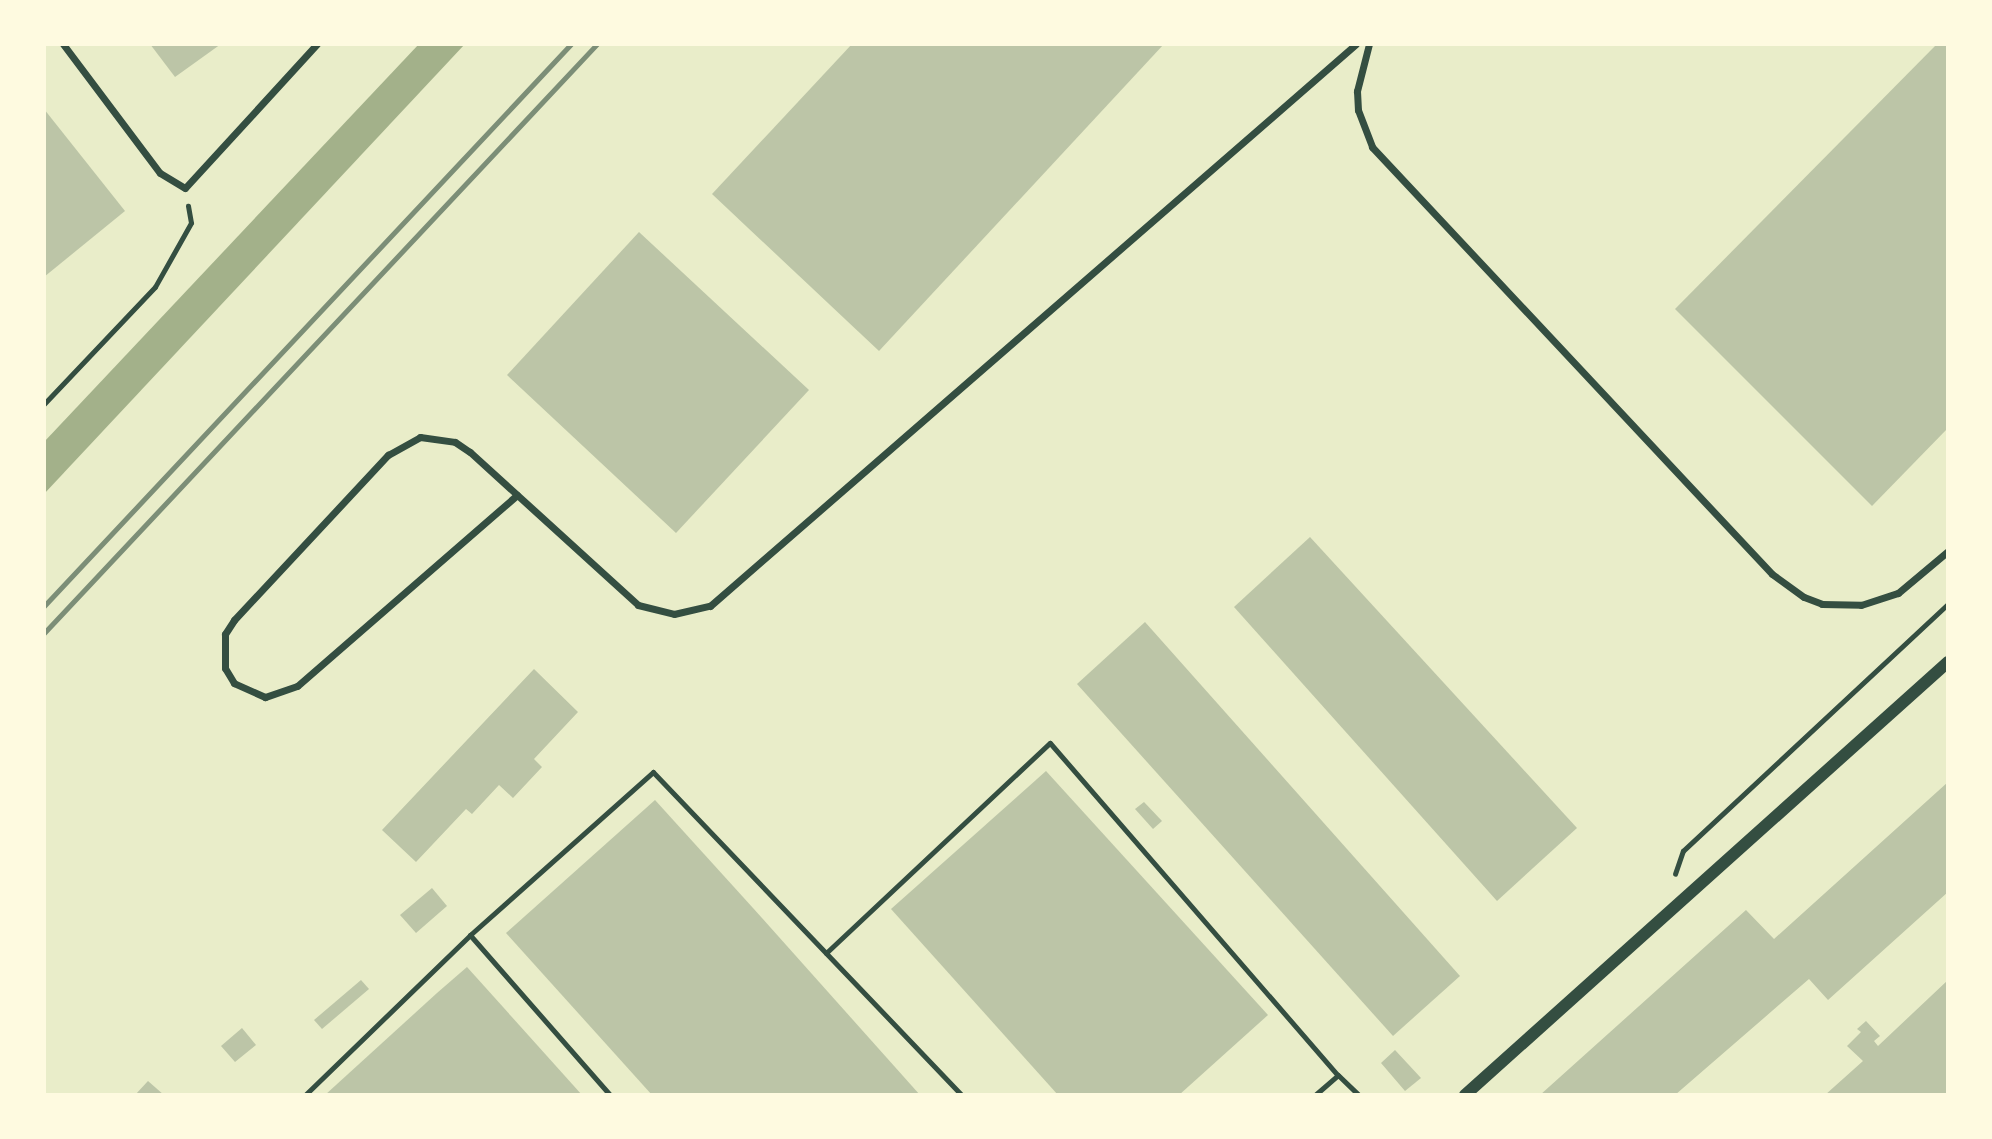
<!DOCTYPE html>
<style>
body{margin:0}
#map{position:relative;width:1992px;height:1139px;overflow:hidden;background:#e9edc9;font-family:Quicksand,sans-serif}
div>[style]{position:absolute}
[style*='--x']{left:calc(var(--x)*1px);top:calc(var(--y)*1px);width:calc(var(--w)*1px);rotate:calc(var(--a)*1deg)}
.water>*{inset:0;background:#a3b18a}
.building>*{inset:0;background:#bcc5a7}
.path>*{height:4.5px;margin:-2.25px;padding:0 2.25px;transform-origin:2.25px;border-radius:2.25px;background:#344e41}
.service>*{height:5px;margin:-2.5px;padding:0 2.5px;transform-origin:2.5px;border-radius:2.5px;background:#344e41}
.minor>*{height:7px;margin:-3.5px;padding:0 3.5px;transform-origin:3.5px;border-radius:3.5px;background:#344e41}
.tertiary>*{height:12px;margin:-6px;padding:0 6px;transform-origin:6px;border-radius:6px;background:#344e41}
.rail>*{height:5px;margin:-2.5px;padding:0 2.5px;transform-origin:2.5px;border-radius:2.5px;background:#7c8e77}
span{translate:-50% -50%;white-space:nowrap;text-align:center;line-height:1.15;-webkit-text-stroke:5px #fefae0;paint-order:stroke}
.frame{position:absolute;inset:0;border:46px solid #fefae0;pointer-events:none}
</style>
<div id="map">
<div class="water">
<div style="clip-path:polygon(419px 44px,465px 44px,44px 494px,44px 442px)"></div>
</div>
<div class="building">
<div style="clip-path:polygon(150px 44px,221px 44px,175px 77px)"></div>
<div style="clip-path:polygon(852px 44px,1164px 44px,879px 351px,712px 194px)"></div>
<div style="clip-path:polygon(1937px 44px,1948px 44px,1948px 428px,1872px 506px,1675px 309px)"></div>
<div style="clip-path:polygon(44px 109px,125px 211px,44px 277px)"></div>
<div style="clip-path:polygon(639px 232px,809px 390px,676px 533px,507px 375px)"></div>
<div style="clip-path:polygon(1310px 537px,1577px 828px,1497px 901px,1234px 607px)"></div>
<div style="clip-path:polygon(1145px 622px,1460px 976px,1393px 1036px,1077px 684px)"></div>
<div style="clip-path:polygon(534px 669px,578px 712px,534px 759px,542px 767px,513px 798px,499px 785px,472px 814px,466px 809px,416px 862px,382px 830px)"></div>
<div style="clip-path:polygon(1046px 771px,1268px 1015px,1179px 1095px,1058px 1095px,891px 909px)"></div>
<div style="clip-path:polygon(1948px 782px,1948px 892px,1828px 1000px,1809px 979px,1675px 1095px,1540px 1095px,1746px 910px,1774px 939px)"></div>
<div style="clip-path:polygon(655px 800px,753px 908px,920px 1095px,652px 1095px,506px 933px)"></div>
<div style="clip-path:polygon(1144px 802px,1162px 821px,1153px 829px,1135px 809px)"></div>
<div style="clip-path:polygon(432px 888px,447px 906px,416px 933px,400px 915px)"></div>
<div style="clip-path:polygon(467px 967px,582px 1095px,325px 1095px,437px 993px)"></div>
<div style="clip-path:polygon(361px 980px,369px 989px,322px 1029px,314px 1020px)"></div>
<div style="clip-path:polygon(1948px 980px,1948px 1095px,1825px 1095px,1863px 1061px,1847px 1046px,1861px 1032px,1857px 1029px,1866px 1021px,1880px 1036px,1874px 1041px,1878px 1046px)"></div>
<div style="clip-path:polygon(242px 1028px,256px 1045px,235px 1062px,221px 1046px)"></div>
<div style="clip-path:polygon(1395px 1050px,1421px 1078px,1405px 1091px,1381px 1063px)"></div>
<div style="clip-path:polygon(148px 1081px,164px 1095px,135px 1095px)"></div>
</div>
<div class="path">
<div style="--x:44;--y:404;--w:161;--a:-46.5"></div>
<div style="--x:155;--y:287;--w:73;--a:-60.6"></div>
<div style="--x:191;--y:223;--w:17;--a:-100"></div>
<div style="--x:1675;--y:874;--w:24;--a:-71"></div>
<div style="--x:1683;--y:851;--w:362;--a:-43"></div>
</div>
<div class="service">
<div style="--x:470;--y:935;--w:245;--a:-41.7"></div>
<div style="--x:653;--y:772;--w:447;--a:46.3"></div>
<div style="--x:826;--y:953;--w:307;--a:-43.2"></div>
<div style="--x:1050;--y:743;--w:440;--a:49.1"></div>
<div style="--x:305;--y:1095;--w:230;--a:-44.1"></div>
<div style="--x:470;--y:935;--w:213;--a:48.8"></div>
<div style="--x:1315;--y:1095;--w:30;--a:-41"></div>
<div style="--x:1338;--y:1075;--w:29;--a:44"></div>
</div>
<div class="minor">
<div style="--x:63;--y:44;--w:161;--a:53.1"></div>
<div style="--x:160;--y:173;--w:29;--a:31"></div>
<div style="--x:185;--y:188;--w:195;--a:-47.5"></div>
<div style="--x:1369;--y:44;--w:49;--a:104.3"></div>
<div style="--x:1357;--y:91;--w:19;--a:87"></div>
<div style="--x:1358;--y:110;--w:40;--a:69"></div>
<div style="--x:1372;--y:147;--w:585;--a:46.87"></div>
<div style="--x:1772;--y:574;--w:39;--a:36"></div>
<div style="--x:1804;--y:597;--w:19;--a:21"></div>
<div style="--x:1822;--y:604;--w:39;--a:1"></div>
<div style="--x:1861;--y:605;--w:39;--a:-18"></div>
<div style="--x:1898;--y:593;--w:65;--a:-40"></div>
<div style="--x:517;--y:495;--w:291;--a:139"></div>
<div style="--x:297;--y:686;--w:34;--a:161"></div>
<div style="--x:265;--y:697;--w:34;--a:-156"></div>
<div style="--x:234;--y:683;--w:17;--a:-121"></div>
<div style="--x:225;--y:668;--w:34;--a:-90"></div>
<div style="--x:225;--y:634;--w:17;--a:-57"></div>
<div style="--x:234;--y:620;--w:226;--a:-47"></div>
<div style="--x:388;--y:455;--w:37;--a:-29"></div>
<div style="--x:420;--y:437;--w:35;--a:8"></div>
<div style="--x:455;--y:442;--w:18;--a:34"></div>
<div style="--x:470;--y:452;--w:227;--a:42.3"></div>
<div style="--x:638;--y:605;--w:37;--a:14"></div>
<div style="--x:674;--y:614;--w:37;--a:-13"></div>
<div style="--x:710;--y:606;--w:856;--a:-41.02"></div>
</div>
<div class="tertiary">
<div style="--x:1465;--y:1095;--w:649;--a:-41.88"></div>
</div>
<div class="rail">
<div style="--x:44;--y:606;--w:770;--a:-46.84"></div>
<div style="--x:44;--y:633;--w:808;--a:-46.81"></div>
</div>
<div class="frame"></div>
</div>
